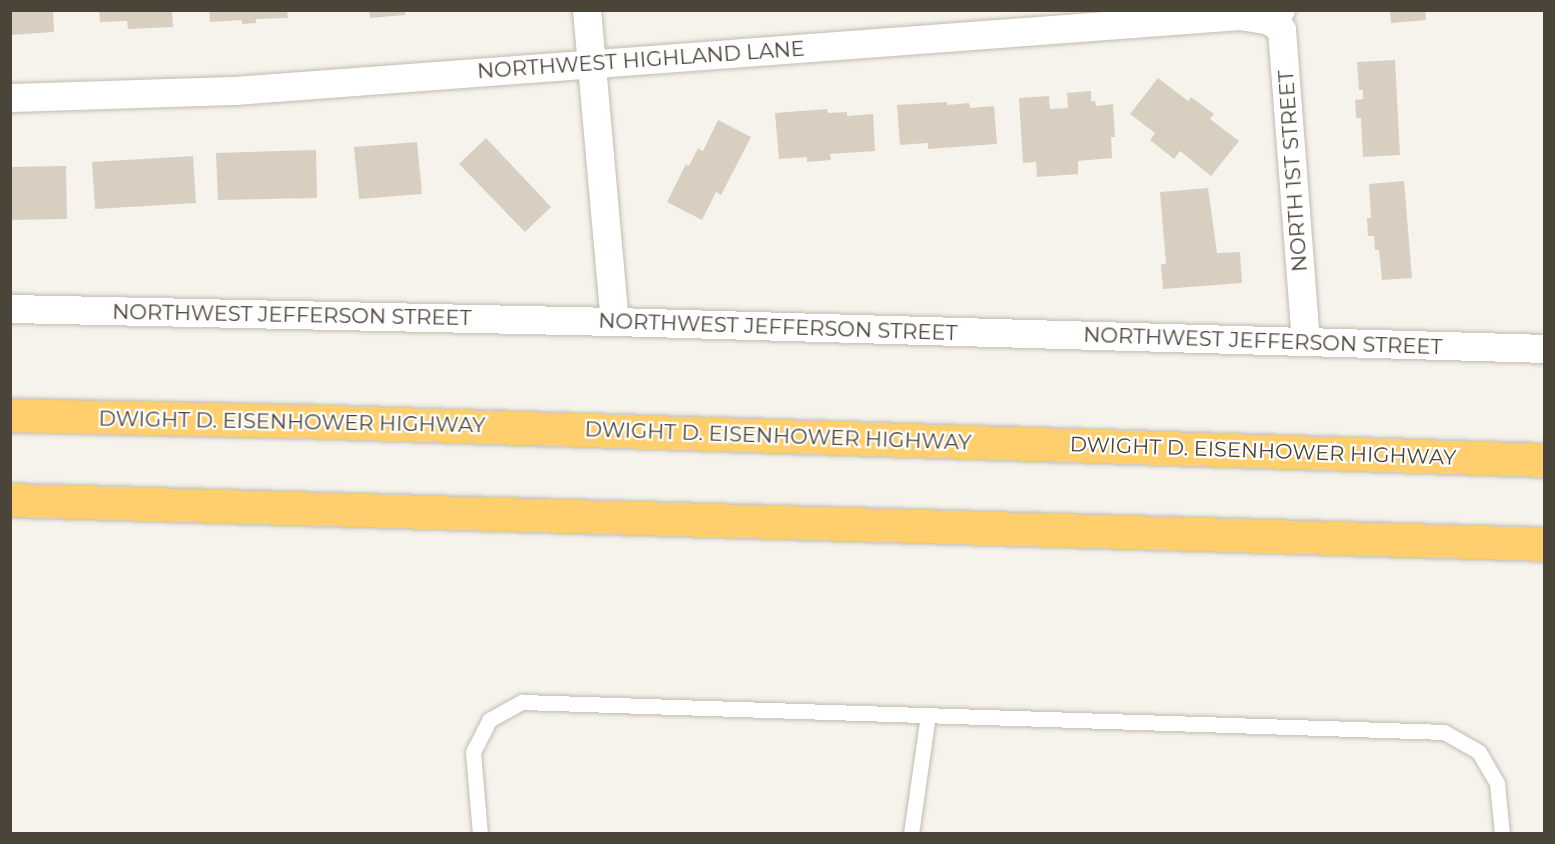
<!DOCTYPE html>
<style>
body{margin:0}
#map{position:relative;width:1555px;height:844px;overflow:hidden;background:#f6f3ec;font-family:Montserrat,sans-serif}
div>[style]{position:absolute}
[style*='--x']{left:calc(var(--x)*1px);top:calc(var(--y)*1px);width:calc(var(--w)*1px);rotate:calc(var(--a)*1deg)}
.building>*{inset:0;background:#d8cfc1}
.roads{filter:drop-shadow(0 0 2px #c2bbae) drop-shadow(0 0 2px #c2bbae)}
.lane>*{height:15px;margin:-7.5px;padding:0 7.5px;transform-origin:7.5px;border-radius:7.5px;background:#fff}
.street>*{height:28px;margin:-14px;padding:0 14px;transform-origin:14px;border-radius:14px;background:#fff}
.highway>*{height:33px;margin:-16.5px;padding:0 16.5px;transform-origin:16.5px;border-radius:16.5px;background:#ffcf6e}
span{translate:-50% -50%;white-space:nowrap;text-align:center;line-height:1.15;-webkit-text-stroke:4.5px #fff;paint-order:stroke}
.street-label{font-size:21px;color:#4b4439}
.frame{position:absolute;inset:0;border:12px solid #4b4439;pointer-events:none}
</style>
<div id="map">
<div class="building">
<div style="clip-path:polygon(10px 10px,53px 10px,54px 32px,10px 35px)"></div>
<div style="clip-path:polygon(99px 10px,172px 10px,173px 27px,128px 29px,127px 21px,100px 22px)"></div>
<div style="clip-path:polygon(209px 10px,287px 10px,288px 18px,256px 19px,256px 23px,242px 24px,242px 20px,210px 22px)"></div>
<div style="clip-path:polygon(369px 10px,405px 10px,405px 15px,370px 18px)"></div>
<div style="clip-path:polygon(1390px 10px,1425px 10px,1426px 20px,1391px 23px)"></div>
<div style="clip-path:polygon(1395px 60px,1400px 155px,1363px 157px,1361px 118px,1356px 118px,1355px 100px,1363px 99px,1363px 90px,1359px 90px,1357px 62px)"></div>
<div style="clip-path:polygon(1158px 78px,1188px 101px,1191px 97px,1214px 114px,1210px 119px,1239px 141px,1211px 176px,1180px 151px,1174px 159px,1150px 140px,1155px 133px,1130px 114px)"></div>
<div style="clip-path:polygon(1091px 91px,1091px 101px,1095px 101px,1096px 106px,1113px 104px,1115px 137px,1111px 137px,1112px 158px,1078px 161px,1078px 174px,1037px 177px,1036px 162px,1023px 163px,1019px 98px,1049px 96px,1050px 109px,1068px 108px,1067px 93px)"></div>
<div style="clip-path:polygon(947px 102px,947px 105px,969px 103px,970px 108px,994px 106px,997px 144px,928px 149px,928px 143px,900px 145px,897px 105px)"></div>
<div style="clip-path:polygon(827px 109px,828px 113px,847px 112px,847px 116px,873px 114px,875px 151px,830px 154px,831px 160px,807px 162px,807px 157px,779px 159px,775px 113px)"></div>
<div style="clip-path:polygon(718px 120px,751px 137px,721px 195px,716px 192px,702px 220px,667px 202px,686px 164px,689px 166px,698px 148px,703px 151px)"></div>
<div style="clip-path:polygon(486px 138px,551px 207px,525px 232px,459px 164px)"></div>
<div style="clip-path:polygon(417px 142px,422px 194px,359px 199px,354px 147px)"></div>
<div style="clip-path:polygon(316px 150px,317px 198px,218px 200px,216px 153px)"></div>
<div style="clip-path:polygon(193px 156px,196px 203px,95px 209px,92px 162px)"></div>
<div style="clip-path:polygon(66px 166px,67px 219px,10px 220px,10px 167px)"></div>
<div style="clip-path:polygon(1404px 181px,1412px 278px,1382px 280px,1379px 250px,1375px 250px,1374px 236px,1368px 236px,1367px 218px,1371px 218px,1369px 184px)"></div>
<div style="clip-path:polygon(1208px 188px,1217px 253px,1240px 252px,1242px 283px,1163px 289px,1161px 264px,1166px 264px,1160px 192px)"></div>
</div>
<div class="roads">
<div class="lane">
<div style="--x:480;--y:834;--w:82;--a:-94.9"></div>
<div style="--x:473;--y:752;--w:36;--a:-63"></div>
<div style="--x:489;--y:720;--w:38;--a:-29"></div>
<div style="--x:522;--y:702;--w:922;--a:1.86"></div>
<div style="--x:1444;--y:732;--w:40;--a:29.7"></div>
<div style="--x:1479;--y:752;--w:36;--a:60"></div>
<div style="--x:1497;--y:783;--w:51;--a:84.4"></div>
<div style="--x:911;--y:834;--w:120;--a:-81.9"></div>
</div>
<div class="street">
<div style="--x:587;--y:10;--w:313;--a:84.9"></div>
<div style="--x:1281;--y:10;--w:16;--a:135"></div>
<div style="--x:1270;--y:21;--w:15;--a:37"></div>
<div style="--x:1282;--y:30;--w:313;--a:85.6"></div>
<div style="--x:10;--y:98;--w:225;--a:-1.8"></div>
<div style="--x:235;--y:91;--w:1008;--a:-4.27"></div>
<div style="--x:1240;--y:16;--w:30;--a:9"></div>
<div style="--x:10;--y:309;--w:605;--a:1.23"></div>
<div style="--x:615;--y:322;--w:929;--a:1.66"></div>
</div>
<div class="highway">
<div style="--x:10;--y:415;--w:289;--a:1.2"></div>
<div style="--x:299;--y:421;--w:1246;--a:1.79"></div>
<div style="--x:10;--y:500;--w:1535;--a:1.64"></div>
</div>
</div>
<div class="street-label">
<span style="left:641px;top:60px;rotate:-4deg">NORTHWEST HIGHLAND LANE</span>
<span style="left:1293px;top:171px;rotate:-94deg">NORTH 1ST STREET</span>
<span style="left:292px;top:315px;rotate:1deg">NORTHWEST JEFFERSON STREET</span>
<span style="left:778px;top:327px;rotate:2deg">NORTHWEST JEFFERSON STREET</span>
<span style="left:1263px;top:341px;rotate:2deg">NORTHWEST JEFFERSON STREET</span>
<span style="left:292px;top:422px;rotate:1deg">DWIGHT D. EISENHOWER HIGHWAY</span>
<span style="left:778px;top:436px;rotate:2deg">DWIGHT D. EISENHOWER HIGHWAY</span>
<span style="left:1263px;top:451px;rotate:2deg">DWIGHT D. EISENHOWER HIGHWAY</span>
</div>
<div class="frame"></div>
</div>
